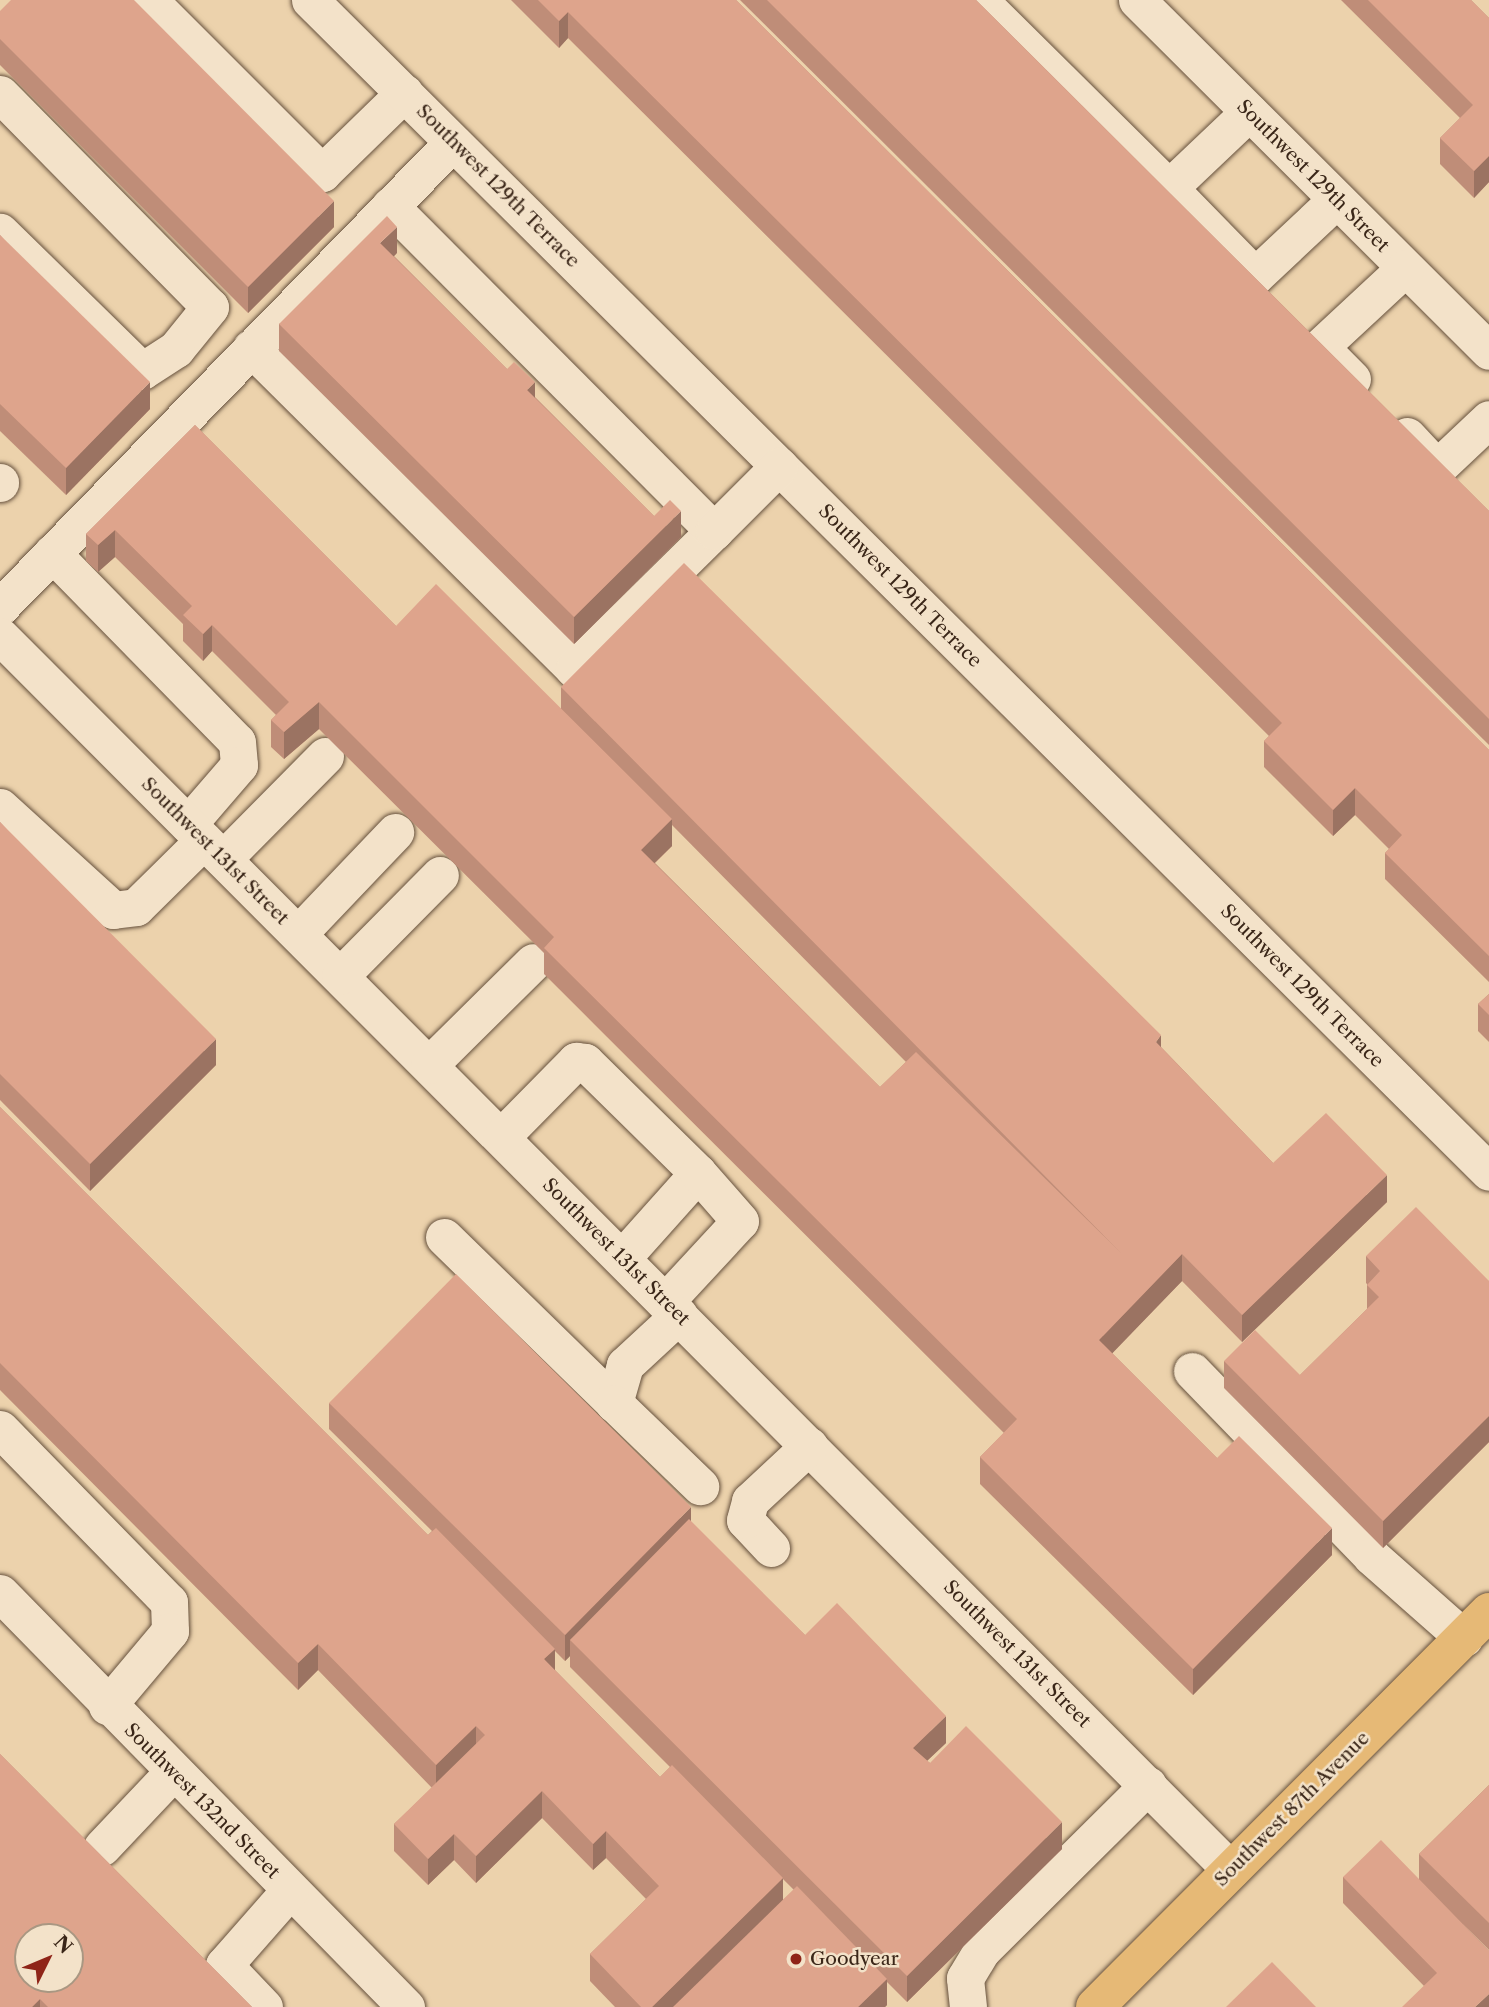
<!DOCTYPE html>
<style>
body{margin:0}
#map{position:relative;width:1489px;height:2007px;overflow:hidden;background:#ecd2ac;font-family:"Libre Caslon Text",serif}
div>[style]{position:absolute}
[style*='--x']{left:calc(var(--x)*1px);top:calc(var(--y)*1px);width:calc(var(--w)*1px);rotate:calc(var(--a)*1deg)}
.roads{filter:drop-shadow(0 0 2px #66513d) drop-shadow(0 0 2px #66513d)}
.minor>*{height:37px;margin:-18.5px;padding:0 18.5px;transform-origin:18.5px;border-radius:18.5px;background:#f3e2c9}
.major>*{height:38px;margin:-19px;padding:0 19px;transform-origin:19px;border-radius:19px;background:#e6b976}
.wall>*{inset:0;background:#bf8d78}
.shaded-wall>*{inset:0;background:#9b7362}
.building>*{inset:0;background:#dea48c}
.dots>*{width:19px;height:19px;translate:-50% -50%;box-sizing:border-box;border:4px solid #f3e2c9;border-radius:50%}
span{translate:-50% -50%;white-space:nowrap;text-align:center;line-height:1.15;-webkit-text-stroke:5px #f3e2c9;paint-order:stroke}
.street-label{font-size:19px;color:#3a2618}
.poi-label{font-size:19px;color:#3a2618}
.left{translate:0 -50%;text-align:left}
.north{position:absolute;left:14px;top:1923px;width:70px;height:70px;box-sizing:border-box;background:#f3e2c9;border:2px solid #a99782;border-radius:50%;rotate:47deg;font-size:19px;font-weight:700;line-height:28px;text-align:center;color:#3a2618}
.north::after{content:'';display:block;margin:auto;width:24px;height:32px;background:#8f2418;clip-path:polygon(50% 0,100% 100%,50% 72%,0 100%)}
</style>
<div id="map">
<div class="roads">
<div class="minor">
<div style="--x:149;--y:0;--w:245;--a:45"></div>
<div style="--x:322;--y:173;--w:115;--a:-44.3"></div>
<div style="--x:310;--y:0;--w:1662;--a:44.83"></div>
<div style="--x:979;--y:0;--w:267;--a:44.7"></div>
<div style="--x:1137;--y:0;--w:497;--a:44.9"></div>
<div style="--x:0;--y:94;--w:299;--a:45.4"></div>
<div style="--x:210;--y:307;--w:54;--a:129"></div>
<div style="--x:176;--y:349;--w:40;--a:147.1"></div>
<div style="--x:142;--y:371;--w:199;--a:-135.6"></div>
<div style="--x:1249;--y:112;--w:110;--a:136.5"></div>
<div style="--x:1169;--y:188;--w:123;--a:45.7"></div>
<div style="--x:1255;--y:276;--w:112;--a:-43.2"></div>
<div style="--x:251;--y:348;--w:455;--a:44.8"></div>
<div style="--x:574;--y:669;--w:197;--a:-44.6"></div>
<div style="--x:714;--y:531;--w:459;--a:-134.9"></div>
<div style="--x:1352;--y:379;--w:45;--a:-135"></div>
<div style="--x:1320;--y:347;--w:116;--a:-42.9"></div>
<div style="--x:1407;--y:436;--w:44;--a:46.8"></div>
<div style="--x:1437;--y:468;--w:71;--a:-43.3"></div>
<div style="--x:0;--y:482;--w:1;--a:90"></div>
<div style="--x:714;--y:531;--w:92;--a:-45"></div>
<div style="--x:52;--y:553;--w:264;--a:45.6"></div>
<div style="--x:237;--y:742;--w:23;--a:85"></div>
<div style="--x:239;--y:765;--w:78;--a:130.8"></div>
<div style="--x:0;--y:607;--w:649;--a:-45.75"></div>
<div style="--x:0;--y:636;--w:1743;--a:45.07"></div>
<div style="--x:0;--y:807;--w:153;--a:42.3"></div>
<div style="--x:113;--y:910;--w:23;--a:-7"></div>
<div style="--x:136;--y:907;--w:95;--a:-44.6"></div>
<div style="--x:223;--y:859;--w:145;--a:-45.3"></div>
<div style="--x:298;--y:934;--w:141;--a:-46.4"></div>
<div style="--x:340;--y:976;--w:142;--a:-45.3"></div>
<div style="--x:429;--y:1065;--w:146;--a:-44.7"></div>
<div style="--x:501;--y:1137;--w:107;--a:-45.4"></div>
<div style="--x:576;--y:1061;--w:9;--a:6"></div>
<div style="--x:585;--y:1062;--w:158;--a:44.5"></div>
<div style="--x:698;--y:1173;--w:114;--a:131.8"></div>
<div style="--x:444;--y:1237;--w:238;--a:44.3"></div>
<div style="--x:665;--y:1302;--w:110;--a:-47.2"></div>
<div style="--x:740;--y:1221;--w:64;--a:-131.2"></div>
<div style="--x:679;--y:1315;--w:74;--a:137.2"></div>
<div style="--x:625;--y:1365;--w:40;--a:106"></div>
<div style="--x:614;--y:1403;--w:120;--a:44"></div>
<div style="--x:1192;--y:1371;--w:257;--a:45.9"></div>
<div style="--x:1371;--y:1556;--w:124;--a:41.4"></div>
<div style="--x:0;--y:1429;--w:242;--a:45.7"></div>
<div style="--x:169;--y:1602;--w:29;--a:88"></div>
<div style="--x:170;--y:1631;--w:98;--a:130"></div>
<div style="--x:771;--y:1548;--w:38;--a:-133"></div>
<div style="--x:745;--y:1520;--w:20;--a:-75"></div>
<div style="--x:750;--y:1501;--w:81;--a:-43"></div>
<div style="--x:0;--y:1593;--w:580;--a:45.56"></div>
<div style="--x:102;--y:1847;--w:103;--a:-46.6"></div>
<div style="--x:264;--y:2007;--w:58;--a:-133.6"></div>
<div style="--x:224;--y:1965;--w:100;--a:-48.7"></div>
<div style="--x:968;--y:2007;--w:29;--a:-96"></div>
<div style="--x:965;--y:1978;--w:33;--a:-59"></div>
<div style="--x:982;--y:1950;--w:234;--a:-44.8"></div>
</div>
<div class="major">
<div style="--x:1095;--y:2007;--w:558;--a:-45.07"></div>
</div>
</div>
<div class="wall">
<div style="clip-path:polygon(511px 0,736px 0,1489px 750px,1489px 982px,1385px 879px,1385px 853px,1389px 849px,1355px 815px,1333px 836px,1264px 767px,1264px 741px,1269px 736px,568px 38px,559px 48px)"></div>
<div style="clip-path:polygon(740px 0,976px 0,1489px 511px,1489px 745px)"></div>
<div style="clip-path:polygon(1341px 0,1471px 0,1489px 18px,1489px 182px,1474px 198px,1440px 164px,1440px 138px,1460px 118px)"></div>
<div style="clip-path:polygon(0 11px,334px 227px,248px 313px,0 65px)"></div>
<div style="clip-path:polygon(0 235px,150px 409px,66px 495px,0 431px)"></div>
<div style="clip-path:polygon(397px 253px,394px 256px,654px 516px,681px 537px,574px 644px,279px 351px,279px 324px)"></div>
<div style="clip-path:polygon(evenodd,195px 425px,396px 626px,561px 709px,561px 687px,1161px 1047px,1273px 1163px,1387px 1202px,1242px 1342px,1182px 1281px,1112px 1353px,1217px 1458px,1332px 1555px,1193px 1695px,980px 1484px,980px 1457px,1004px 1433px,544px 974px,544px 953px,319px 729px,284px 759px,271px 747px,271px 720px,276px 715px,212px 651px,203px 661px,183px 641px,183px 624px,115px 557px,98px 572px,86px 561px,86px 534px,195px 425px,672px 825px,906px 1062px,880px 1087px,655px 863px,672px 846px,672px 825px)"></div>
<div style="clip-path:polygon(0 822px,216px 1065px,90px 1191px,0 1100px)"></div>
<div style="clip-path:polygon(1489px 994px,1489px 1042px,1478px 1031px,1478px 1004px)"></div>
<div style="clip-path:polygon(evenodd,0 1107px,428px 1535px,432px 1531px,329px 1429px,329px 1403px,691px 1522px,805px 1635px,946px 1743px,927px 1761px,1062px 1849px,907px 2002px,887px 1982px,887px 2005px,885px 2007px,615px 2007px,590px 1981px,590px 1954px,646px 1899px,606px 1858px,593px 1870px,542px 1818px,476px 1883px,454px 1860px,428px 1885px,394px 1851px,394px 1824px,432px 1788px,318px 1670px,298px 1690px,0 1390px,0 1107px,555px 1651px,565px 1661px,570px 1656px,570px 1667px,670px 1767px,660px 1777px,555px 1670px,555px 1651px,0 1107px,783px 1879px,794px 1890px,783px 1900px,783px 1879px)"></div>
<div style="clip-path:polygon(1366px 1256px,1489px 1281px,1489px 1442px,1383px 1548px,1224px 1388px,1224px 1361px,1300px 1375px,1367px 1309px,1367px 1284px,1366px 1283px)"></div>
<div style="clip-path:polygon(0 1754px,252px 2007px,0 2007px)"></div>
<div style="clip-path:polygon(1489px 1785px,1489px 1950px,1462px 1923px,1489px 1951px,1424px 1986px,1343px 1903px,1343px 1877px,1419px 1879px,1419px 1854px)"></div>
</div>
<div class="shaded-wall">
<div style="clip-path:polygon(568px 12px,568px 38px,559px 48px,559px 21px)"></div>
<div style="clip-path:polygon(1489px 156px,1489px 182px,1474px 198px,1474px 171px)"></div>
<div style="clip-path:polygon(334px 201px,334px 227px,248px 313px,248px 287px)"></div>
<div style="clip-path:polygon(397px 227px,397px 253px,380px 270px,380px 243px)"></div>
<div style="clip-path:polygon(150px 382px,150px 409px,66px 495px,66px 468px)"></div>
<div style="clip-path:polygon(535px 382px,535px 408px,527px 390px)"></div>
<div style="clip-path:polygon(681px 511px,681px 537px,574px 644px,574px 617px)"></div>
<div style="clip-path:polygon(115px 530px,115px 557px,98px 572px,98px 545px)"></div>
<div style="clip-path:polygon(212px 625px,212px 651px,203px 661px,203px 634px)"></div>
<div style="clip-path:polygon(319px 702px,319px 729px,284px 759px,284px 732px)"></div>
<div style="clip-path:polygon(1355px 788px,1355px 815px,1333px 836px,1333px 810px)"></div>
<div style="clip-path:polygon(672px 819px,672px 846px,641px 876px,641px 850px)"></div>
<div style="clip-path:polygon(1161px 1035px,1161px 1061px,1156px 1042px)"></div>
<div style="clip-path:polygon(216px 1039px,216px 1065px,90px 1191px,90px 1164px)"></div>
<div style="clip-path:polygon(1387px 1175px,1387px 1202px,1242px 1342px,1242px 1315px)"></div>
<div style="clip-path:polygon(1182px 1254px,1182px 1281px,1099px 1367px,1099px 1340px)"></div>
<div style="clip-path:polygon(1489px 1416px,1489px 1442px,1383px 1548px,1383px 1521px)"></div>
<div style="clip-path:polygon(691px 1507px,691px 1533px,570px 1640px,570px 1656px,565px 1661px,565px 1635px)"></div>
<div style="clip-path:polygon(1332px 1528px,1332px 1555px,1193px 1695px,1193px 1669px)"></div>
<div style="clip-path:polygon(318px 1644px,318px 1670px,298px 1690px,298px 1663px)"></div>
<div style="clip-path:polygon(555px 1649px,555px 1676px,544px 1659px)"></div>
<div style="clip-path:polygon(946px 1716px,946px 1743px,913px 1774px,913px 1748px)"></div>
<div style="clip-path:polygon(476px 1726px,476px 1752px,436px 1792px,436px 1765px)"></div>
<div style="clip-path:polygon(542px 1791px,542px 1818px,476px 1883px,476px 1856px)"></div>
<div style="clip-path:polygon(1062px 1822px,1062px 1849px,907px 2002px,907px 1976px)"></div>
<div style="clip-path:polygon(606px 1831px,606px 1858px,593px 1870px,593px 1844px)"></div>
<div style="clip-path:polygon(454px 1834px,454px 1860px,428px 1885px,428px 1859px)"></div>
<div style="clip-path:polygon(783px 1878px,783px 1905px,679px 2007px,652px 2007px)"></div>
<div style="clip-path:polygon(887px 1979px,887px 2005px,885px 2007px,858px 2007px)"></div>
<div style="clip-path:polygon(1489px 1994px,1489px 2007px,1475px 2007px)"></div>
<div style="clip-path:polygon(40px 1999px,40px 2007px,32px 2007px)"></div>
</div>
<div class="building">
<div style="clip-path:polygon(11px 0,134px 0,334px 201px,248px 287px,0 39px,0 11px)"></div>
<div style="clip-path:polygon(538px 0,736px 0,1489px 750px,1489px 956px,1385px 853px,1402px 835px,1355px 788px,1333px 810px,1264px 741px,1282px 723px,568px 12px,559px 21px)"></div>
<div style="clip-path:polygon(767px 0,976px 0,1489px 511px,1489px 719px)"></div>
<div style="clip-path:polygon(1368px 0,1471px 0,1489px 18px,1489px 156px,1474px 171px,1440px 138px,1473px 105px)"></div>
<div style="clip-path:polygon(387px 216px,397px 227px,380px 243px,507px 369px,514px 362px,535px 382px,527px 390px,654px 516px,670px 500px,681px 511px,574px 617px,279px 324px)"></div>
<div style="clip-path:polygon(0 235px,150px 382px,66px 468px,0 404px)"></div>
<div style="clip-path:polygon(195px 425px,396px 626px,436px 584px,672px 819px,641px 850px,880px 1087px,916px 1052px,1121px 1253px,561px 687px,684px 563px,1161px 1035px,1156px 1042px,1273px 1163px,1326px 1113px,1387px 1175px,1242px 1315px,1182px 1254px,1099px 1340px,1217px 1458px,1239px 1436px,1332px 1528px,1193px 1669px,980px 1457px,1017px 1419px,544px 948px,554px 937px,319px 702px,284px 732px,271px 720px,289px 702px,212px 625px,203px 634px,183px 615px,192px 606px,115px 530px,98px 545px,86px 534px)"></div>
<div style="clip-path:polygon(0 822px,216px 1039px,90px 1164px,0 1074px)"></div>
<div style="clip-path:polygon(1489px 994px,1489px 1015px,1478px 1004px)"></div>
<div style="clip-path:polygon(0 1107px,428px 1535px,436px 1528px,555px 1649px,544px 1659px,660px 1777px,672px 1765px,783px 1878px,652px 2007px,641px 2007px,590px 1954px,659px 1886px,606px 1831px,593px 1844px,542px 1791px,476px 1856px,454px 1834px,428px 1859px,394px 1824px,485px 1735px,476px 1726px,436px 1765px,318px 1644px,298px 1663px,0 1363px)"></div>
<div style="clip-path:polygon(1416px 1207px,1489px 1281px,1489px 1416px,1383px 1521px,1224px 1361px,1255px 1330px,1300px 1375px,1379px 1297px,1367px 1285px,1380px 1271px,1366px 1256px)"></div>
<div style="clip-path:polygon(456px 1274px,691px 1507px,565px 1635px,329px 1403px)"></div>
<div style="clip-path:polygon(689px 1519px,805px 1635px,837px 1603px,946px 1716px,913px 1748px,930px 1763px,966px 1726px,1062px 1822px,907px 1976px,570px 1640px)"></div>
<div style="clip-path:polygon(evenodd,0 1754px,252px 2007px,48px 2007px,40px 1999px,32px 2007px,0 2007px,0 1754px,28px 1937px,70px 1937px,70px 1979px,28px 1979px,28px 1937px)"></div>
<div style="clip-path:polygon(1489px 1785px,1489px 1923px,1419px 1854px)"></div>
<div style="clip-path:polygon(1381px 1840px,1489px 1951px,1489px 1994px,1475px 2007px,1402px 2007px,1437px 1973px,1343px 1877px)"></div>
<div style="clip-path:polygon(797px 1886px,887px 1979px,858px 2007px,673px 2007px)"></div>
<div style="clip-path:polygon(1272px 1962px,1316px 2007px,1226px 2007px)"></div>
</div>
<div class="dots">
<div style="left:796px;top:1959px;background:#8f2418"></div>
</div>
<div class="street-label">
<span style="left:1313px;top:176px;rotate:45deg">Southwest 129th Street</span>
<span style="left:498px;top:186px;rotate:45deg">Southwest 129th Terrace</span>
<span style="left:900px;top:586px;rotate:45deg">Southwest 129th Terrace</span>
<span style="left:215px;top:851px;rotate:45deg">Southwest 131st Street</span>
<span style="left:1302px;top:986px;rotate:45deg">Southwest 129th Terrace</span>
<span style="left:616px;top:1252px;rotate:45deg">Southwest 131st Street</span>
<span style="left:1017px;top:1654px;rotate:45deg">Southwest 131st Street</span>
<span style="left:202px;top:1801px;rotate:45deg">Southwest 132nd Street</span>
<span style="left:1292px;top:1809px;rotate:-45deg">Southwest 87th Avenue</span>
</div>
<div class="poi-label">
<span class="left" style="left:810px;top:1959px">Goodyear</span>
</div>
<div class="north">N</div>
</div>
